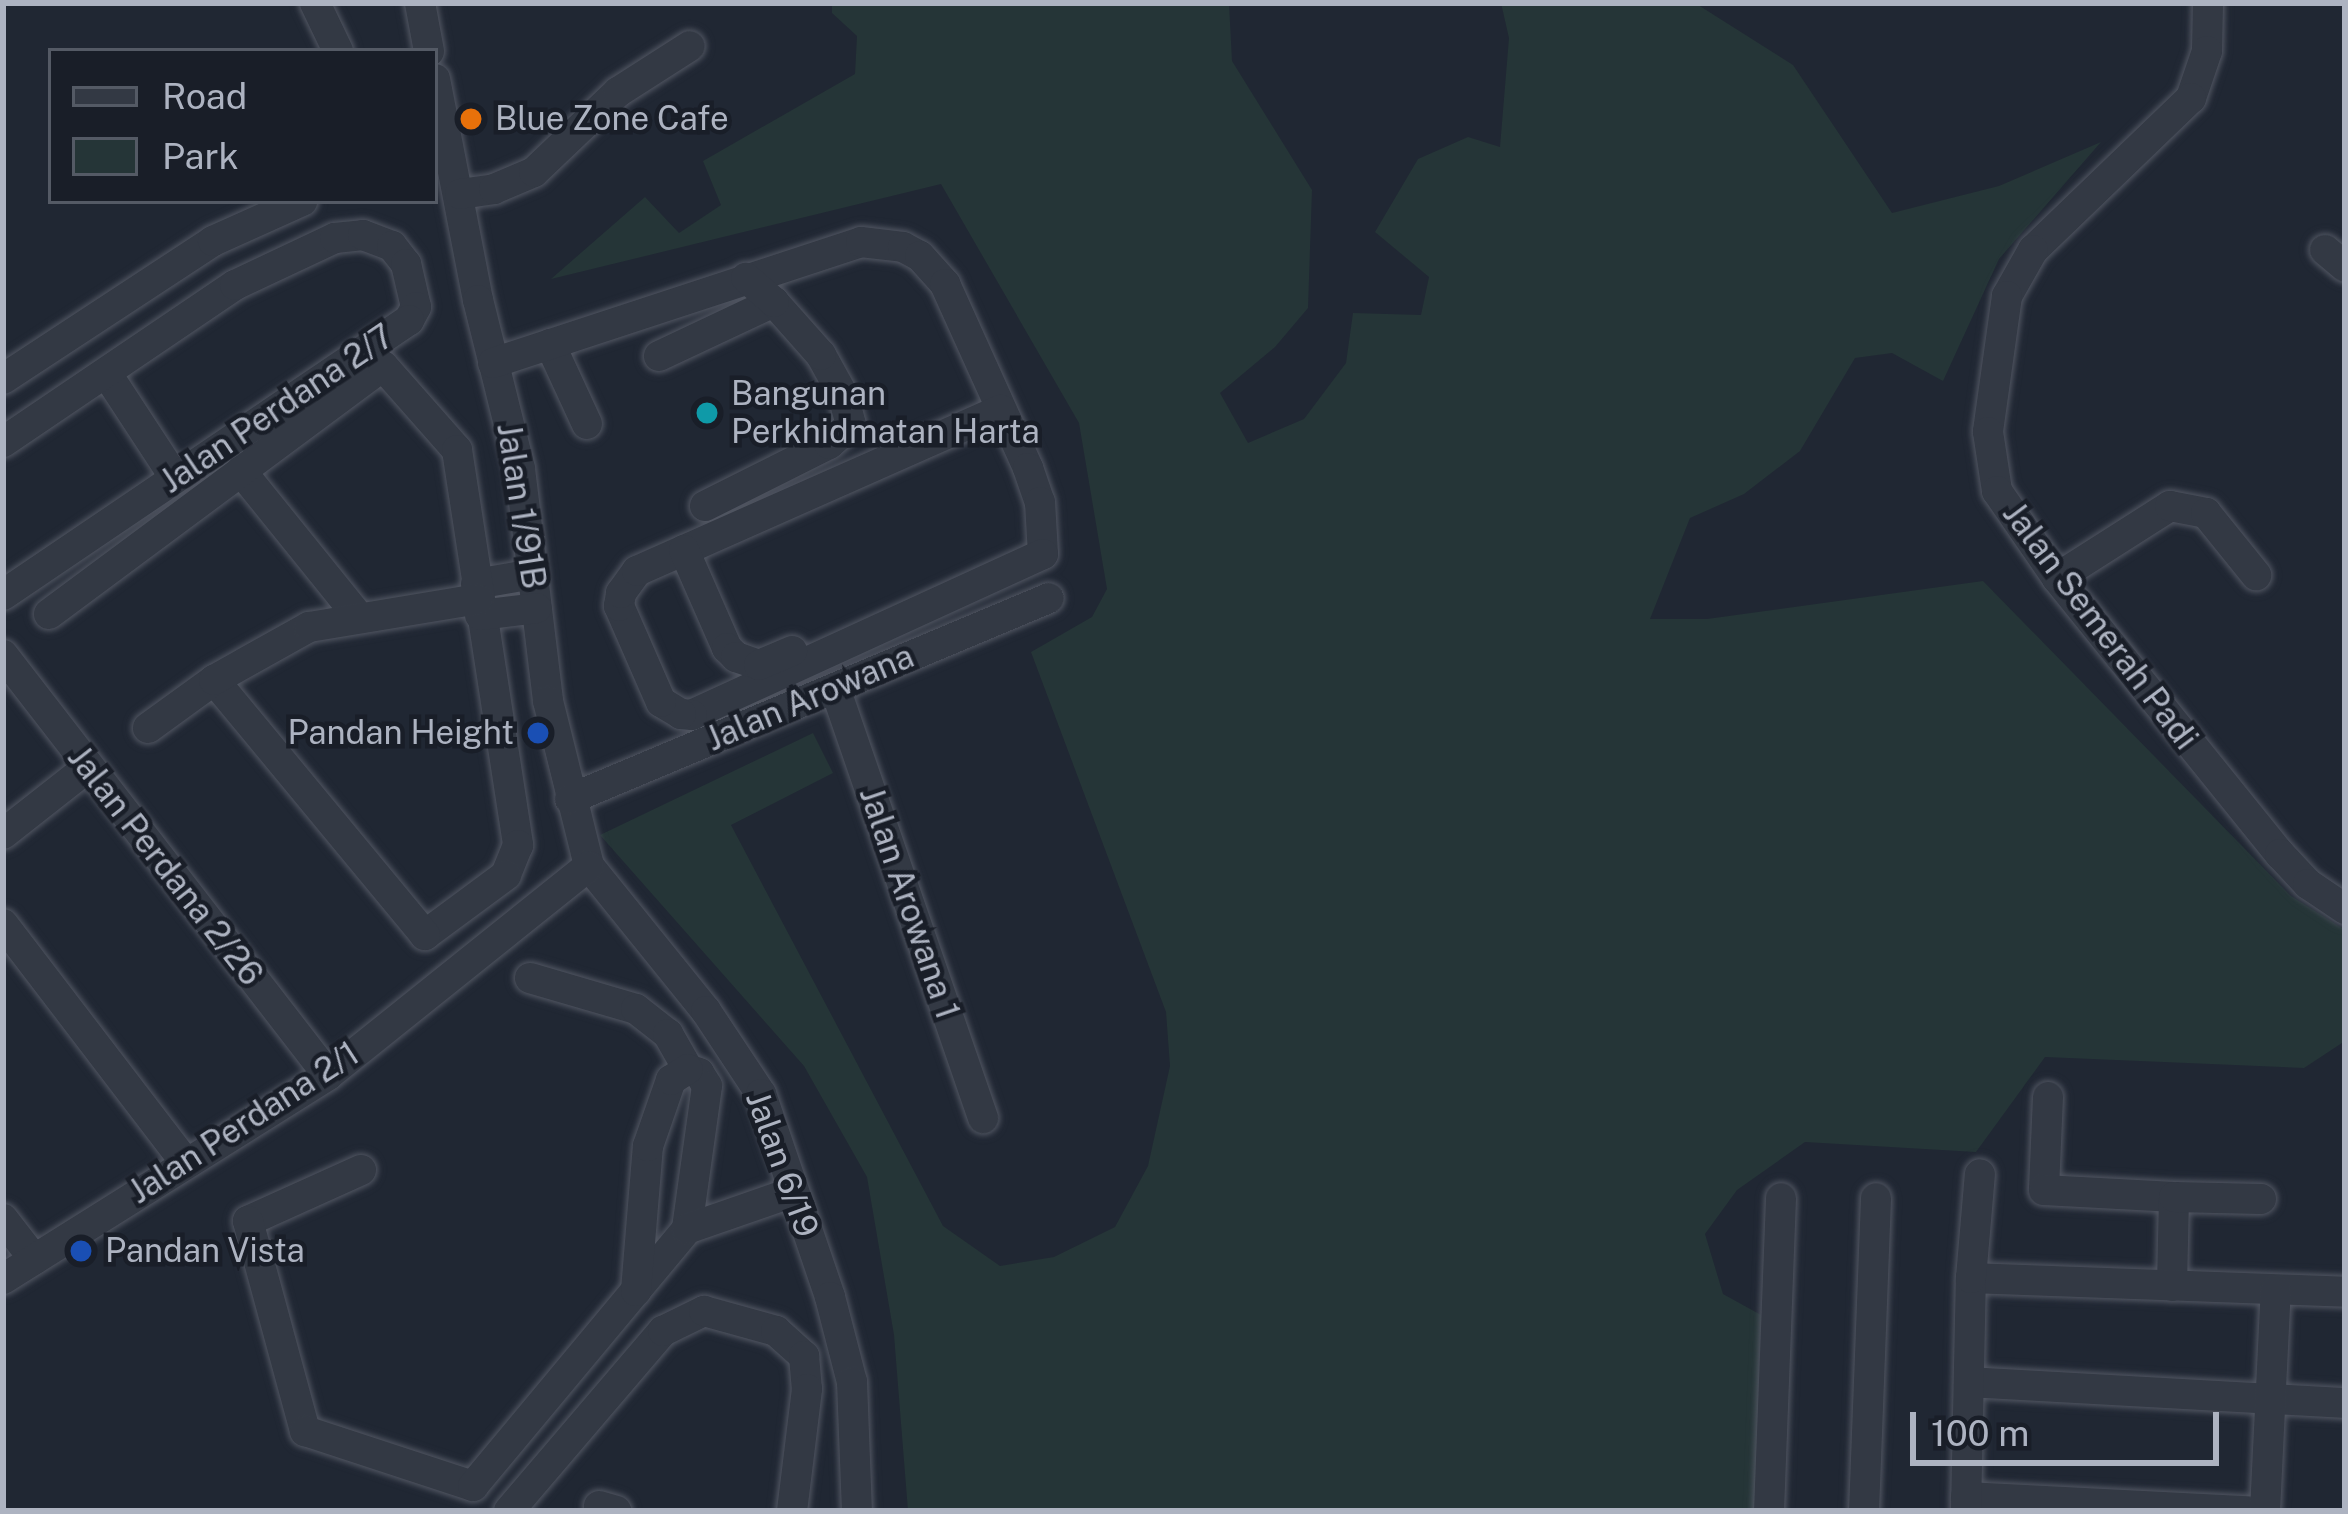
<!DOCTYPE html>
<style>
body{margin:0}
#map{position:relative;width:2348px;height:1514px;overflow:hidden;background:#202733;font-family:"Public Sans",sans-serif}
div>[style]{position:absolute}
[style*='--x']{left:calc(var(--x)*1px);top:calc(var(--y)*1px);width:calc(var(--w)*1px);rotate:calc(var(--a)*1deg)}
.green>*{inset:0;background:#253537}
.roads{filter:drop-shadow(0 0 3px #515662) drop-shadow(0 0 3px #515662)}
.minor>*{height:30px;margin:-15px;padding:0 15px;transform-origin:15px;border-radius:15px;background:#333944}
.dots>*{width:33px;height:33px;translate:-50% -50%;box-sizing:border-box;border:6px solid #191e28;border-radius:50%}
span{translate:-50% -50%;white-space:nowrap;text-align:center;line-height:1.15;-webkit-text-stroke:9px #191e28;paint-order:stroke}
.poi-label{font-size:33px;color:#adb3c1}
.left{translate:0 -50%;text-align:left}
.right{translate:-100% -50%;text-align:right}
.street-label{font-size:33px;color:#adb3c1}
.frame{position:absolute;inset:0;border:6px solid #adb3c1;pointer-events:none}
.legend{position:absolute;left:48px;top:48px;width:390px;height:156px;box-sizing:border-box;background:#191e28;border:3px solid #545a65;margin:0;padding:15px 21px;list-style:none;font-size:36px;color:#adb3c1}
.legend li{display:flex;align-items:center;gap:24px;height:60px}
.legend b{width:60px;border:3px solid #545a65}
.scale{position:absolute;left:1910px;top:1412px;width:309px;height:54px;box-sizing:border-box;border:6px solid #adb3c1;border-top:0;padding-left:15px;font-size:36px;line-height:42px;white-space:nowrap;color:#adb3c1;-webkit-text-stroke:9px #191e28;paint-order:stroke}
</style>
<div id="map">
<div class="green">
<div style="clip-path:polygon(832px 3px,1229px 3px,1232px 61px,1312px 190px,1308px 308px,1275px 347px,1220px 393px,1248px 443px,1304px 419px,1346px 363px,1353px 313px,1421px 315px,1429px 277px,1375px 232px,1418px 159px,1468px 137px,1500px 147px,1509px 38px,1501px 3px,1695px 3px,1793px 65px,1892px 213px,1999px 186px,2101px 142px,1999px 259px,1943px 381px,1892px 353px,1855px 358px,1800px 451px,1744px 494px,1690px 518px,1650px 619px,1707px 619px,1983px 581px,2291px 896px,2345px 930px,2345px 1041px,2304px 1068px,2045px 1057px,1976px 1152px,1805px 1142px,1737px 1190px,1705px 1234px,1723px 1294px,1761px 1315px,1755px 1511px,908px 1511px,894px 1335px,867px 1177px,804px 1066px,600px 835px,813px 733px,833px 773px,731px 825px,943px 1226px,1000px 1266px,1054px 1257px,1115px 1227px,1148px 1166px,1170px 1066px,1166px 1012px,1031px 652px,1092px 617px,1107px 589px,1079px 423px,941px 184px,551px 279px,645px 197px,679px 233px,721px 205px,703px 161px,855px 74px,857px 36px,832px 13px)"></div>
</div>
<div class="roads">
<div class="minor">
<div style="--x:315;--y:3;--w:53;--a:64.4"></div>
<div style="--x:420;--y:3;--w:49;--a:79.4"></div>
<div style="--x:2208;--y:3;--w:48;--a:91.2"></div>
<div style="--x:2207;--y:51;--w:50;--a:108.8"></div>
<div style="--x:2191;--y:98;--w:219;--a:136.1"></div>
<div style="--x:2033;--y:250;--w:53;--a:119.5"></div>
<div style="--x:2007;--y:296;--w:137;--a:98"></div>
<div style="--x:1988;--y:432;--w:60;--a:81.3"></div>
<div style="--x:1997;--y:491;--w:106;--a:55.4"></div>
<div style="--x:2057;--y:578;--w:355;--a:51.1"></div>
<div style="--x:2280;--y:854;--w:41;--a:47"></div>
<div style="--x:2308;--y:884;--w:45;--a:34"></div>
<div style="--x:435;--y:79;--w:225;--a:79"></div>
<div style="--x:478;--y:300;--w:174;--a:76"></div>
<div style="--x:520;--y:469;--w:234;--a:83.1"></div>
<div style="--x:548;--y:701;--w:170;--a:76"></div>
<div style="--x:589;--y:866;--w:186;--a:51.1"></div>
<div style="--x:706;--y:1011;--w:100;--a:56.5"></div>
<div style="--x:761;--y:1094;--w:214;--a:71.2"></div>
<div style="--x:830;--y:1297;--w:88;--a:75.5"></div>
<div style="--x:852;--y:1382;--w:129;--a:87.8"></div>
<div style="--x:460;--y:194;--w:34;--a:-8"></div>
<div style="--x:494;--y:189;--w:43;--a:-23"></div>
<div style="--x:534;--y:172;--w:116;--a:-43.6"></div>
<div style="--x:618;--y:92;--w:85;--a:-32.6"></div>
<div style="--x:2325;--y:250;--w:26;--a:40"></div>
<div style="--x:550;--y:344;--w:88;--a:65.2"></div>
<div style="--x:659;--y:356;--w:127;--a:-25.2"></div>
<div style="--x:493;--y:363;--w:387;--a:-18.2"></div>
<div style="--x:861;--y:242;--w:42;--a:6.8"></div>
<div style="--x:903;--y:247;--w:19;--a:28"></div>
<div style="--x:920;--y:256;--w:38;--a:48"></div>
<div style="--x:945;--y:284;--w:202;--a:65.7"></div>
<div style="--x:1028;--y:468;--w:36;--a:71"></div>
<div style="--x:1040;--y:502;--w:52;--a:86.7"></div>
<div style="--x:1043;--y:554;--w:386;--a:155.4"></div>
<div style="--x:692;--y:715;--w:11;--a:-175"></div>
<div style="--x:681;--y:714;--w:23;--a:-149"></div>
<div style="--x:661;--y:702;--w:105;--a:-113.6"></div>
<div style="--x:619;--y:606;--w:13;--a:-81"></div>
<div style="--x:621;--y:593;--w:27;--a:-54"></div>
<div style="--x:637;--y:571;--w:398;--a:-23.9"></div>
<div style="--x:107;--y:374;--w:124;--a:56.8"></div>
<div style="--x:3;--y:379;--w:251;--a:-33.3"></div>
<div style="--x:213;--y:241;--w:98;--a:-24.2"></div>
<div style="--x:3;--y:442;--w:280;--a:-34.1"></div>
<div style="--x:235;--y:285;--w:110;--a:-25.2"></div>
<div style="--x:335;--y:238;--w:28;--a:-6"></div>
<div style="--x:363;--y:235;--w:31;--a:21"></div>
<div style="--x:392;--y:246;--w:23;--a:52"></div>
<div style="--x:406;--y:264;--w:44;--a:76.9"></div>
<div style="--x:416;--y:307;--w:15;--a:118"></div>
<div style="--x:409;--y:320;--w:490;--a:145.9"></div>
<div style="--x:241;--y:471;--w:185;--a:51.1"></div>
<div style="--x:705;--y:506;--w:139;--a:-26.6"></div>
<div style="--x:829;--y:444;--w:29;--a:-41"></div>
<div style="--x:851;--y:425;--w:31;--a:-105"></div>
<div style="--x:843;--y:395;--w:46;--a:-118.8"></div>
<div style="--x:821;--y:355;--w:71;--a:-131.6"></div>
<div style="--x:774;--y:302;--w:37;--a:-139"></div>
<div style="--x:684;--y:550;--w:107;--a:66.3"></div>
<div style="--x:727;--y:648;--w:13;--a:45"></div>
<div style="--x:736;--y:657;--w:24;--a:19"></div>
<div style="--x:759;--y:665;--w:36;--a:-23"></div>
<div style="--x:2057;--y:578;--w:134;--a:-32.5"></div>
<div style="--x:2170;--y:506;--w:37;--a:11"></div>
<div style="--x:2206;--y:513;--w:80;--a:51.1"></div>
<div style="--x:476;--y:584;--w:58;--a:-10"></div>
<div style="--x:49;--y:614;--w:416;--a:-36.6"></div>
<div style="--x:383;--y:366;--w:112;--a:48.6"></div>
<div style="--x:457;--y:450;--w:400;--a:81.2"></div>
<div style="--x:518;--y:845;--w:32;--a:112"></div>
<div style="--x:506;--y:875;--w:101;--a:143.5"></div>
<div style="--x:425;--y:935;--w:331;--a:-129.6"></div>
<div style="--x:480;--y:615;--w:57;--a:-7"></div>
<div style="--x:3;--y:655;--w:531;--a:52.27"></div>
<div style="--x:835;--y:688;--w:455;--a:71"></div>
<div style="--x:148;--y:728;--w:82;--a:-36"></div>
<div style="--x:214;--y:680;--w:109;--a:-29.2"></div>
<div style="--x:309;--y:627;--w:171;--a:-9.4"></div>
<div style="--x:570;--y:799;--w:519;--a:-22.76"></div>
<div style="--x:3;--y:834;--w:108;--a:-38.2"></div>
<div style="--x:3;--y:924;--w:298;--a:52.6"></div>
<div style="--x:530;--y:978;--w:110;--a:16.3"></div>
<div style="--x:636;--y:1009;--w:41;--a:38"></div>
<div style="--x:668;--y:1034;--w:40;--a:60.3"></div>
<div style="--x:688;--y:1069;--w:12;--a:20"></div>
<div style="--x:699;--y:1073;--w:15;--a:58"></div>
<div style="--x:707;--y:1086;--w:144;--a:98"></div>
<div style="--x:2048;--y:1097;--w:93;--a:92.5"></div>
<div style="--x:2044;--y:1190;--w:130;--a:3.1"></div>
<div style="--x:2174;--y:1197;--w:89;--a:91.3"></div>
<div style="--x:361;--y:1170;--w:124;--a:155.7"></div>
<div style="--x:248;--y:1221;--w:218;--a:74.8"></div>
<div style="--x:305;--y:1431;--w:177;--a:18.1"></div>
<div style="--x:473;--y:1486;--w:334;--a:-50.2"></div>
<div style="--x:687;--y:1229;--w:112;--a:-19.2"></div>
<div style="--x:2174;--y:1197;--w:87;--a:1.3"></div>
<div style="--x:3;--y:1219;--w:51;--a:52.2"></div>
<div style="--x:1971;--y:1278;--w:374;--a:2.1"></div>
<div style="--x:3;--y:1279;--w:384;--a:-32.1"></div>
<div style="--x:328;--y:1075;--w:334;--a:-38.7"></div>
<div style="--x:636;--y:1291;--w:145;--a:-85.3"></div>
<div style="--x:648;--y:1146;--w:70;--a:-70.8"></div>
<div style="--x:671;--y:1080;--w:20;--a:-33"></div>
<div style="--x:1969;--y:1382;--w:377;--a:3.2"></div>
<div style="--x:1966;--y:1497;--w:281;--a:2.9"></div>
<div style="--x:599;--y:1506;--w:18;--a:16"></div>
<div style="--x:509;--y:1511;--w:237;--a:-49.5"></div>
<div style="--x:663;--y:1331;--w:46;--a:-26"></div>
<div style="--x:704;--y:1311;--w:75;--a:15.5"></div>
<div style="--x:776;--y:1331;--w:38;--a:42"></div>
<div style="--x:804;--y:1356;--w:33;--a:85"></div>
<div style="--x:807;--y:1389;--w:123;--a:97"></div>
<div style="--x:1769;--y:1511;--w:313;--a:-87.8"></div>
<div style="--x:1864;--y:1511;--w:313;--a:-87.8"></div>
<div style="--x:1966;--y:1511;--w:233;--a:-88.8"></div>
<div style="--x:1971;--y:1278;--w:104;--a:-85.1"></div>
<div style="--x:2265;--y:1511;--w:221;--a:-87.2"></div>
</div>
</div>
<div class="dots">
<div style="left:471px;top:119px;background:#e8710a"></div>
<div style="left:707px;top:413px;background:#0f9aa8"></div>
<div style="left:538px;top:733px;background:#1a4fb4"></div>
<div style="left:81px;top:1251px;background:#1a4fb4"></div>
</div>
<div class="poi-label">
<span class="left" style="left:495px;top:119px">Blue Zone Cafe</span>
<span class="left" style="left:731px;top:413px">Bangunan<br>Perkhidmatan Harta</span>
<span class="right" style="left:514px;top:733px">Pandan Height</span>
<span class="left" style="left:105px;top:1251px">Pandan Vista</span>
</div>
<div class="street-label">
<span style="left:277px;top:409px;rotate:-34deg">Jalan Perdana 2/7</span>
<span style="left:521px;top:506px;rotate:81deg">Jalan 1/91B</span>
<span style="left:2100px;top:626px;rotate:53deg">Jalan Semerah Padi</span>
<span style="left:810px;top:698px;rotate:-23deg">Jalan Arowana</span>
<span style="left:165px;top:866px;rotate:52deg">Jalan Perdana 2/26</span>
<span style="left:909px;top:903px;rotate:71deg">Jalan Arowana 1</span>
<span style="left:244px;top:1123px;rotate:-33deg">Jalan Perdana 2/1</span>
<span style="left:782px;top:1164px;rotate:70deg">Jalan 6/19</span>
</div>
<div class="frame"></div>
<ul class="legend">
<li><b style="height:15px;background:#333944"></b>Road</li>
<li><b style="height:33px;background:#253537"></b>Park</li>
</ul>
<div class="scale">100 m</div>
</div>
